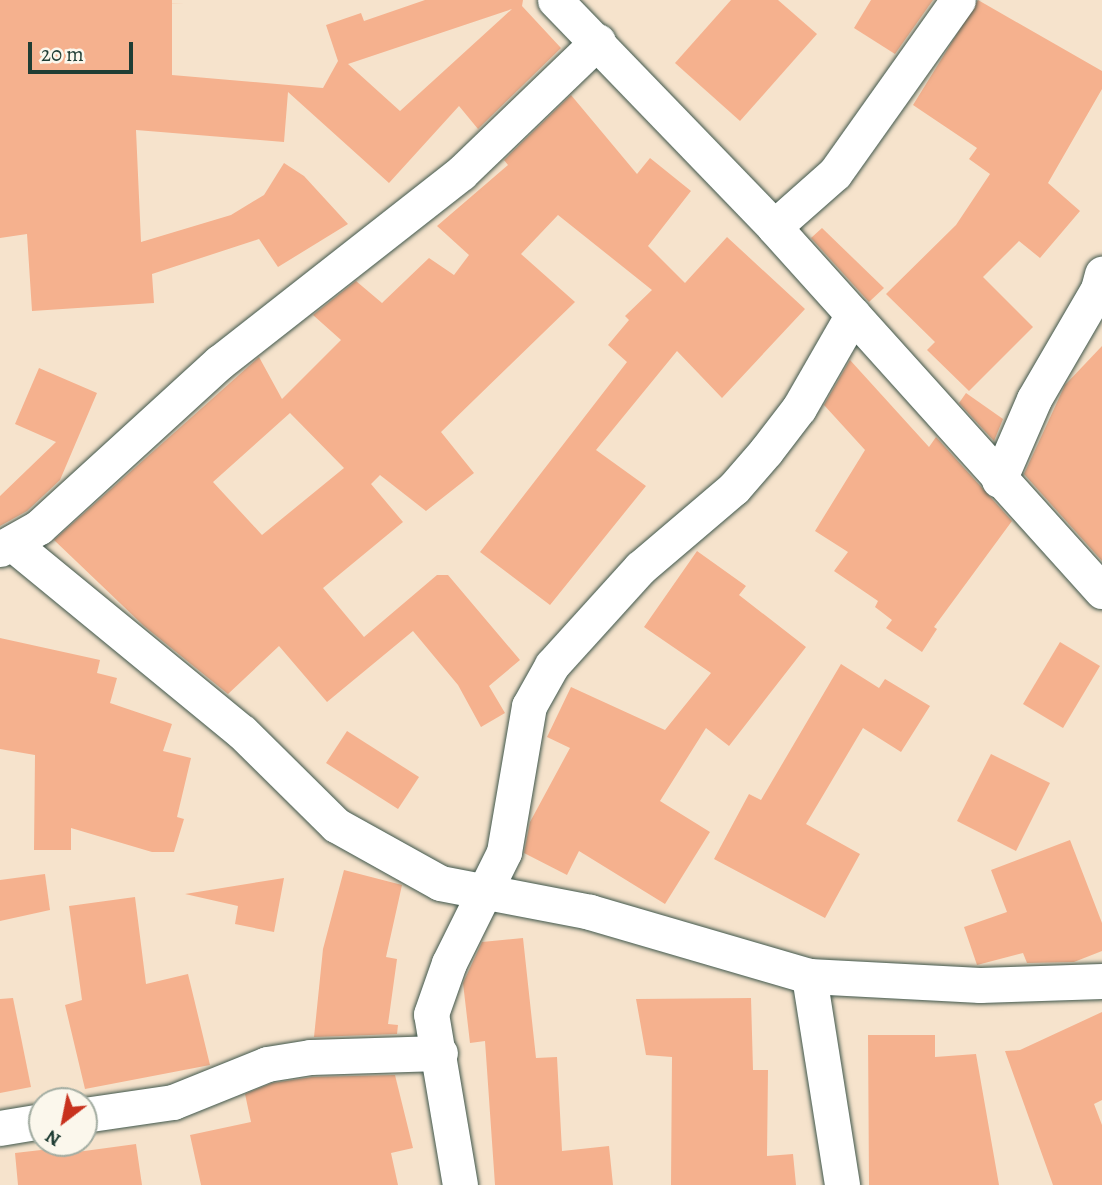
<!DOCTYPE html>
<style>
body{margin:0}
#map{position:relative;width:1102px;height:1185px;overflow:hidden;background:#f6e3cc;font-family:Alegreya,serif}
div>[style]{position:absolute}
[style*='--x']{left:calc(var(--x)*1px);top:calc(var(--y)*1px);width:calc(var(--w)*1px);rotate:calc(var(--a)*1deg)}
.building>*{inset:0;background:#f5b18e}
.roads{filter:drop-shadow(0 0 2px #3f564b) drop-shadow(0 0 2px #3f564b)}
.minor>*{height:35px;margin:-17.5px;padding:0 17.5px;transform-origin:17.5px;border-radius:17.5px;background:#fff}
span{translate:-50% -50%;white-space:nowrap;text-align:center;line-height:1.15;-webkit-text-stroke:7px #fbf7ec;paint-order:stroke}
.north{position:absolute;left:28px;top:1087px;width:70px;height:70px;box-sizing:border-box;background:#fbf7ec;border:2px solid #a3ada2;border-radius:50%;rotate:212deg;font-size:19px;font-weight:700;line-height:28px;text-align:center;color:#1f3d34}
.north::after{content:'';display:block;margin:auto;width:24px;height:32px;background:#c8321e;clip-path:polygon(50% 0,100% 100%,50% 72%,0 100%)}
.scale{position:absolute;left:28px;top:42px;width:105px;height:32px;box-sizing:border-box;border:4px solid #1f3d34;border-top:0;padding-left:9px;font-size:21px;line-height:24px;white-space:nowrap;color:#1f3d34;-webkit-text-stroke:5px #fbf7ec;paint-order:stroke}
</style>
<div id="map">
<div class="building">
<div style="clip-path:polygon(evenodd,0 0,172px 0,172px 75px,323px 88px,338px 61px,326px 25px,361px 13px,364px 21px,425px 0,523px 0,522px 6px,561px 48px,478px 129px,459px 106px,389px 183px,288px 92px,284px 142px,136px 130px,141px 242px,231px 215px,264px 195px,284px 163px,304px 176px,348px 224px,278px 267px,259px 239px,152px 274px,154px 303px,32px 311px,27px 234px,0 238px,0 0,512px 9px,400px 111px,348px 64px,512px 9px)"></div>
<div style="clip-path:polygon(731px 0,778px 0,817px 34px,740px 121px,675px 63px)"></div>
<div style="clip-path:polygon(871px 0,933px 0,895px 54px,854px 28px)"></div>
<div style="clip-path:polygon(978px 0,1102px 71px,1102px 89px,1048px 183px,1080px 211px,1040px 258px,1019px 241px,983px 277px,1033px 327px,969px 391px,927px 350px,935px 342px,886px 294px,956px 225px,990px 174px,969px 159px,977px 148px,913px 105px)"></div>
<div style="clip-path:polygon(evenodd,571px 95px,637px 174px,650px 158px,691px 191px,648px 246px,685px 283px,727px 237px,805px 309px,722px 398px,677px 351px,596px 450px,646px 486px,550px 605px,480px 552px,627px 362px,608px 345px,629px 320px,625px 316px,652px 290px,558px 215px,521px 254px,575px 302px,441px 432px,474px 473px,426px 511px,380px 475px,371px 484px,403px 522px,323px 588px,364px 637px,437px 575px,448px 575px,520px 660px,489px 686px,505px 713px,481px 727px,458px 685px,413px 631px,327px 702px,279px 646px,228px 694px,144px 626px,54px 540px,259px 357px,282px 399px,341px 340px,313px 315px,356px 281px,382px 303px,429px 258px,454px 275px,469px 255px,437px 226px,508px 165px,504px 160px,571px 95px,290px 413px,344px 468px,262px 535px,213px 482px,290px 413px)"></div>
<div style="clip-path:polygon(822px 228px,884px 288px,869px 302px,811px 238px)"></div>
<div style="clip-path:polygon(1102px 346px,1102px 561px,1024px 474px,1065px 385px)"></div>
<div style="clip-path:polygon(850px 360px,929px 447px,936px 437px,1012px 521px,934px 627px,937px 629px,922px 652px,886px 628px,892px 620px,875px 607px,878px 601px,834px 571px,848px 552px,815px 531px,865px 450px,824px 405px)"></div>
<div style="clip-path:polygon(39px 368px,97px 393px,60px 480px,27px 511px,0 526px,0 496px,56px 442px,15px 424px)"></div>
<div style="clip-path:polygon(966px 393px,1003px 419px,994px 441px,959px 403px)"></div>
<div style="clip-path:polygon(697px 551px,746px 586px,739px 595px,806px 647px,729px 746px,706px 728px,660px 801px,710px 832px,665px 904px,579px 851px,567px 875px,524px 853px,530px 822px,570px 748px,547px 737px,571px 687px,665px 730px,711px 673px,644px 627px)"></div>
<div style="clip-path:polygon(0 638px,100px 660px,97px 673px,117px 678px,110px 703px,172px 724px,163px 751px,191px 758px,177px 817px,184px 819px,174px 852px,152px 852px,71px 828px,71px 850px,34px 850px,35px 755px,0 749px)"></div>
<div style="clip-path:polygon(1060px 642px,1100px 666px,1063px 728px,1023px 704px)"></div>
<div style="clip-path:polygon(841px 664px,879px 688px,885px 679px,930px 706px,901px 752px,863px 728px,806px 824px,860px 854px,825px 918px,714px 859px,749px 794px,761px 800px)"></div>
<div style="clip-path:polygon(347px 731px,419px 777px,398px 809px,326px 763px)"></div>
<div style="clip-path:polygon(991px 754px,1050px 783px,1016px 851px,957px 821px)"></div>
<div style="clip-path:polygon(1070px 840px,1102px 923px,1102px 951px,1074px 962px,1027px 963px,1023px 953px,977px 965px,964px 927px,1007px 912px,991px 870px)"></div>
<div style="clip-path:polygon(344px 870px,402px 885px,386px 957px,397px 959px,388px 1024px,398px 1025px,397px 1034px,314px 1037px,323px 949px)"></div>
<div style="clip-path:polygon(45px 874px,50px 910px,0 921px,0 880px)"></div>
<div style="clip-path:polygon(284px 878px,274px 932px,235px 924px,238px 906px,185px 894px)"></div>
<div style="clip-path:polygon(135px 897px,146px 984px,188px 974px,210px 1065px,85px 1089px,65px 1005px,82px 1000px,69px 906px)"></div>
<div style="clip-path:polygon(523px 938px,536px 1058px,557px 1057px,562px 1151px,609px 1146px,613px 1185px,495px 1185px,485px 1041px,470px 1043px,463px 983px,482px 942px)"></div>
<div style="clip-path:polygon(13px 998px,31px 1087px,0 1093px,0 999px)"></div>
<div style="clip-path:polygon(751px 998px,753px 1070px,768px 1070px,767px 1156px,793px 1154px,796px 1185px,671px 1185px,672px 1057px,646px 1055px,636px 999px)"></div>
<div style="clip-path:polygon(1102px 1012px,1102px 1100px,1094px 1104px,1102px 1125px,1102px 1185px,1053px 1185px,1005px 1051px,1020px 1050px)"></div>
<div style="clip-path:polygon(868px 1035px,935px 1035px,935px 1057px,976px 1054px,999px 1185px,869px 1185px)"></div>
<div style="clip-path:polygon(395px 1075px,413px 1148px,391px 1153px,398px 1185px,201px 1185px,190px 1135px,251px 1122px,245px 1094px,272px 1083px,312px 1077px)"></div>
<div style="clip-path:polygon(136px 1144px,142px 1185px,18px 1185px,15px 1153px,76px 1146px,77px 1152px)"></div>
</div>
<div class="roads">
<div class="minor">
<div style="--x:555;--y:0;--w:315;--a:46"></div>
<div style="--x:774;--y:227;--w:490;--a:48"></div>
<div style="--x:774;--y:227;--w:81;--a:-41.5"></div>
<div style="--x:835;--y:173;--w:212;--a:-54.6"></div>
<div style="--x:999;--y:480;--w:88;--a:-66.6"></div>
<div style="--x:1034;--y:399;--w:127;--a:-59.8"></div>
<div style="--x:1098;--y:289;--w:16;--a:-75"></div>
<div style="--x:14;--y:545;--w:295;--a:39.4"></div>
<div style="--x:242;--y:732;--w:132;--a:44.7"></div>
<div style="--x:336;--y:825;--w:119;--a:29.1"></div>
<div style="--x:440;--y:883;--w:153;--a:10.9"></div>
<div style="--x:590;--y:912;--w:228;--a:16.3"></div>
<div style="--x:809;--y:976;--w:171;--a:3"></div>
<div style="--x:980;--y:985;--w:122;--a:-1.9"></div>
<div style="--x:0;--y:549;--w:45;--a:-29.4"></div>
<div style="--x:39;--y:527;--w:245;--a:-42.4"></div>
<div style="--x:220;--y:362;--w:306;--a:-38.1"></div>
<div style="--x:461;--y:173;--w:190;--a:-43.9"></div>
<div style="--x:809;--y:976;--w:212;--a:81"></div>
<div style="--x:84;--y:1115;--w:90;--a:-8.3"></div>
<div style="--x:173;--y:1102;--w:101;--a:-22"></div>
<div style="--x:267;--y:1064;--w:44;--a:-9.2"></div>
<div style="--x:310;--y:1057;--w:130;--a:-1.8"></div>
<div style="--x:0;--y:1128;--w:43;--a:-9.5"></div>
<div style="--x:460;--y:1185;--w:173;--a:-99.6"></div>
<div style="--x:431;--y:1014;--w:54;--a:-70.6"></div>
<div style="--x:449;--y:963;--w:124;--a:-63.6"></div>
<div style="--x:504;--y:852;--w:148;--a:-80.3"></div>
<div style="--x:529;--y:706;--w:47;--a:-60.7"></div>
<div style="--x:552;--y:665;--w:131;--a:-47.8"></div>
<div style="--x:640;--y:568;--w:123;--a:-40.4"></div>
<div style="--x:734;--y:488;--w:49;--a:-49.1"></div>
<div style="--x:766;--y:451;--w:54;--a:-52.5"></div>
<div style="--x:799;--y:408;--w:108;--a:-60.1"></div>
</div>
</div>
<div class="north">N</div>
<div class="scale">20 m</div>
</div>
